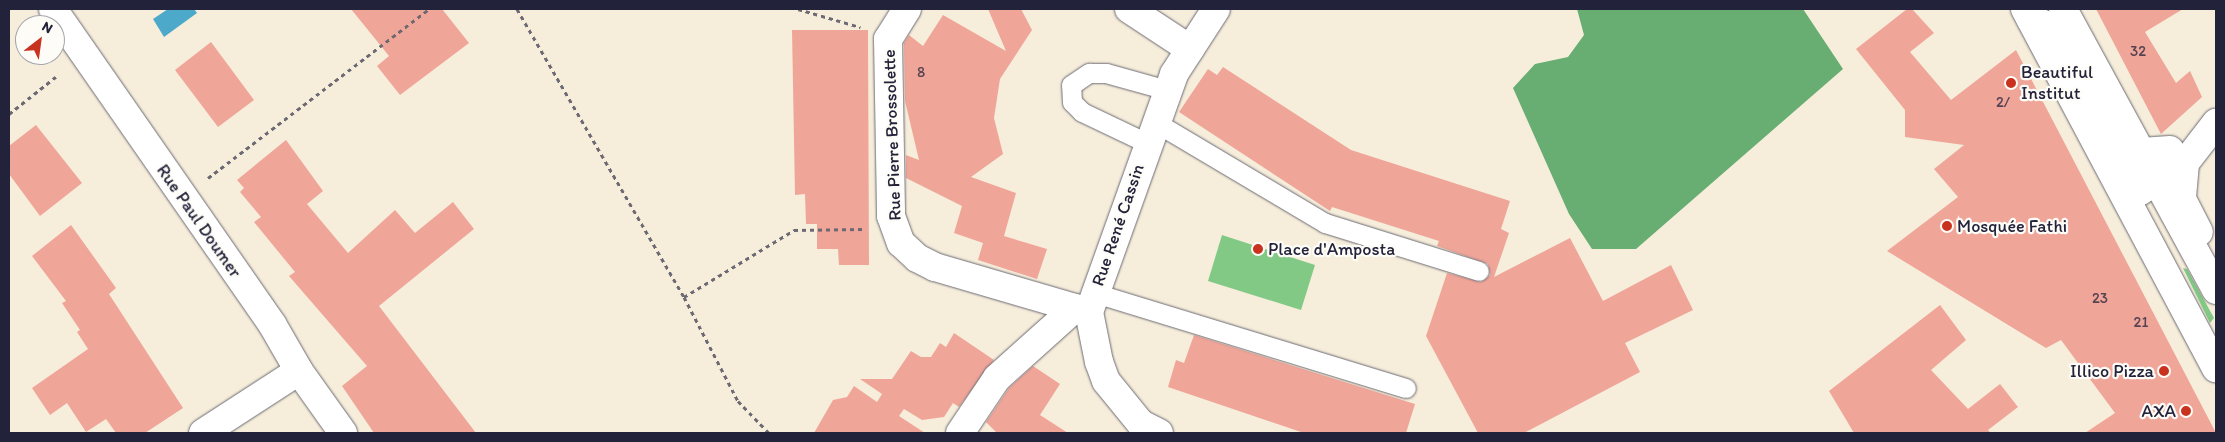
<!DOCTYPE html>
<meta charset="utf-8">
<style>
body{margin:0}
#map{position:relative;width:2225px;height:442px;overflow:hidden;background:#f6eedb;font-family:Itim,sans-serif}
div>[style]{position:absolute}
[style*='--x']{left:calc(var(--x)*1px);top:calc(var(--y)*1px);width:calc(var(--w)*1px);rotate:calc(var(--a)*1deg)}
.green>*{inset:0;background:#81c985}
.forest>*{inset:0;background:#68ad72}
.water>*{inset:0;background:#4ca9ca}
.building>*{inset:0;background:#f0a599}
.path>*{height:3px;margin-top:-1.5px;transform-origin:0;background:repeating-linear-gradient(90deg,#6c6973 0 4px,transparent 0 8px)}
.roads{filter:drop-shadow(0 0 1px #6c6973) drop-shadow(0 0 1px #6c6973)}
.lane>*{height:19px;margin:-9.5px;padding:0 9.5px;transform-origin:9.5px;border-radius:9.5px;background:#fff}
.street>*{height:28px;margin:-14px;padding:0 14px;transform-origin:14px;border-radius:14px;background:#fff}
.primary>*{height:28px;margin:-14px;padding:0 14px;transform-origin:14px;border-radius:14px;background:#fff}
.dots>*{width:14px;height:14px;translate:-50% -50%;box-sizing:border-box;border:2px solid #fdfcf7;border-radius:50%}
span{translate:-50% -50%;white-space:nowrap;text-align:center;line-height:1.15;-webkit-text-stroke:4.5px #fdfcf7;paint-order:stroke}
.number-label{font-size:15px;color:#564352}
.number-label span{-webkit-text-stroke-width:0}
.poi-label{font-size:18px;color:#22223b}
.left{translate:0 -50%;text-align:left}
.right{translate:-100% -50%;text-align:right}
.street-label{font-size:18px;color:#22223b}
.frame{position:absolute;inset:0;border:10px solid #22223b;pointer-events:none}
.north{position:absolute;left:15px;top:15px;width:50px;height:50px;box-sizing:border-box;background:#fdfcf7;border:1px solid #a5a5ac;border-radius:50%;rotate:30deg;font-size:14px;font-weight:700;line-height:20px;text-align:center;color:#22223b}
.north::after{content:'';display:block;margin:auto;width:18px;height:22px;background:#c8321e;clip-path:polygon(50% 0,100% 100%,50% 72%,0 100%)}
</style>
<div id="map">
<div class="green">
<div style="clip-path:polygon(1222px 235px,1315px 265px,1301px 310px,1208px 281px)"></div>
<div style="clip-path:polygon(2183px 268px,2187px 269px,2214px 318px,2210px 323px)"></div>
</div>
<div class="forest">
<div style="clip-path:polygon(1577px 9px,1803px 9px,1843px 69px,1636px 249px,1592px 249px,1569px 214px,1513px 88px,1535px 64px,1568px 57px,1584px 35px)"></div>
</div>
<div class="water">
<div style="clip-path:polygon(168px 9px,194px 9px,197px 13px,164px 37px,153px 19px)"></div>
</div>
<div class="building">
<div style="clip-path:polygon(351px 9px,442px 9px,469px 43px,400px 95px,377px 66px,389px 56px)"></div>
<div style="clip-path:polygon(988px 9px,1021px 9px,1032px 30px,1000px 79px,994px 118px,1003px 154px,971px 177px,1016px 193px,1004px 236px,1047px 249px,1037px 279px,978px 260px,983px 243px,954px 233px,962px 206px,906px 178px,906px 155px,919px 160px,905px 101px,904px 43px,909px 35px,923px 46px,943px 15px,1006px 51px)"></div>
<div style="clip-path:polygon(1907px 9px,1912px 9px,1934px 33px,1910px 52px,1951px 100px,2016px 50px,2216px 433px,2085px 433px,2115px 413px,2061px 340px,2046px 348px,1887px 251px,1958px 197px,1934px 169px,1964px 145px,1905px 137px,1905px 110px,1856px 49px)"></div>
<div style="clip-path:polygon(2096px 9px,2183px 9px,2145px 32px,2176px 83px,2190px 71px,2202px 97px,2161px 134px)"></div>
<div style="clip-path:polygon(792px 30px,868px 30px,869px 265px,839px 265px,838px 249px,817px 249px,817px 224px,806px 224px,805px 194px,795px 195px)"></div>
<div style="clip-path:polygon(211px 42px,254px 100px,218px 127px,175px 70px)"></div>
<div style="clip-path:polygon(1223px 67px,1351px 150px,1510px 201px,1501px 229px,1509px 233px,1494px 277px,1570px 238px,1603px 301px,1671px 265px,1693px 310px,1625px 343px,1640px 372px,1524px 433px,1478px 433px,1426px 336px,1447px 273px,1481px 282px,1490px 275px,1488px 264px,1437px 246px,1439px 241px,1332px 207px,1330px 211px,1179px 112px,1208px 69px,1217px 75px)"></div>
<div style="clip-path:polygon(36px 125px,82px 183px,40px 216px,9px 174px,9px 146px)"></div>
<div style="clip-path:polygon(286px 140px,323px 191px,307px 204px,348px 253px,395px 210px,415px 233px,453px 202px,474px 229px,379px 306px,476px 433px,374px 433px,342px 386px,367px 366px,289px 276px,295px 272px,254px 222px,261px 217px,240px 192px,244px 188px,237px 180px)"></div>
<div style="clip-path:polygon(71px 225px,116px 288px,109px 294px,183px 408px,145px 433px,116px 433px,106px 419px,86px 432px,67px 403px,50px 415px,32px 388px,88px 349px,77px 332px,80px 330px,62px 303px,66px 301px,32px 256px)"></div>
<div style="clip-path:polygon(1940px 305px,1966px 340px,1931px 370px,1968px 409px,2000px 384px,2018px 407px,1988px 430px,1991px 433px,1854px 433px,1829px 391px)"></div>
<div style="clip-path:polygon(954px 333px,994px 360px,959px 407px,953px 403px,944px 417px,922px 420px,904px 409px,899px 416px,925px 433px,814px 433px,833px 400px,847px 397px,854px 386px,877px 402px,882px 394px,860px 379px,892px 379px,911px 351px,921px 357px,931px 357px,940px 343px,946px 347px)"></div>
<div style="clip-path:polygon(1194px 335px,1415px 404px,1406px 433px,1304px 433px,1168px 387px,1176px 360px,1184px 363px)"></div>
<div style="clip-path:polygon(1033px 366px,1060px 384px,1040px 415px,1068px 433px,997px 433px,986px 422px,1009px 388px)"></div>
</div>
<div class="path">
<div style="--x:517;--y:9;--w:333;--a:59.9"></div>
<div style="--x:684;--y:297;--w:117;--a:62.6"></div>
<div style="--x:738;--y:401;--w:45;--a:45.9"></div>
<div style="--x:798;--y:9;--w:65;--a:16.2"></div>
<div style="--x:9;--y:114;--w:63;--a:-38.5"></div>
<div style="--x:208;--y:178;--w:278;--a:-37.4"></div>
<div style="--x:684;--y:297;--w:129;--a:-31.3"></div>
<div style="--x:794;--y:230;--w:69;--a:-0.8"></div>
</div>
<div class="roads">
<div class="lane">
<div style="--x:1155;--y:122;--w:198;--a:30.7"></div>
<div style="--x:1325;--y:223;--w:161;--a:17.3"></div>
<div style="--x:1147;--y:143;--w:72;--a:-154.5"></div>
<div style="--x:1082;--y:112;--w:14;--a:-135"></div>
<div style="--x:1072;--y:102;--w:17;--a:-93"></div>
<div style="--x:1071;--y:85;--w:22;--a:-34"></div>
<div style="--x:1089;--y:73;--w:17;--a:0"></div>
<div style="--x:1106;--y:73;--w:63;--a:15.6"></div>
<div style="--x:1095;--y:293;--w:325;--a:17"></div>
</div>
<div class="street">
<div style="--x:53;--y:9;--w:384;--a:55.2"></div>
<div style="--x:272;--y:324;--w:54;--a:60.1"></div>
<div style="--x:299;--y:371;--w:76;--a:54.6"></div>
<div style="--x:907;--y:9;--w:36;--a:122"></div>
<div style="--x:888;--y:39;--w:177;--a:89"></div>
<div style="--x:891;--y:216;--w:29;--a:70"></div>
<div style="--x:901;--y:243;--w:22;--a:43"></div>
<div style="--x:917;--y:258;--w:20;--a:27"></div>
<div style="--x:935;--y:267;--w:160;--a:16.3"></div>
<div style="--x:1129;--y:9;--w:73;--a:33.3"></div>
<div style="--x:2030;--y:18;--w:22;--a:24"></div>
<div style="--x:2050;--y:27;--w:187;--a:61.7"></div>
<div style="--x:2139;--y:192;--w:54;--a:-32.2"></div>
<div style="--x:2185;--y:163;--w:51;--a:-52.2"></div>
<div style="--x:2141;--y:152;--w:29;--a:-4"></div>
<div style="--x:2185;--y:163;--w:36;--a:95"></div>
<div style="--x:2182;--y:199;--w:37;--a:63"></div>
<div style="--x:203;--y:433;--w:114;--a:-32.9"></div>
<div style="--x:960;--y:433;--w:66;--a:-56.1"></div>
<div style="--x:997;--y:378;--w:105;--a:-41.9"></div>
<div style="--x:1159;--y:433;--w:20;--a:-153"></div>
<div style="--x:1141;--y:424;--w:55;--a:-129.1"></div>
<div style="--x:1106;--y:381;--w:20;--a:-110"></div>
<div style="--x:1099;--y:362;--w:51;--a:-101.3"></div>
<div style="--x:1089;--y:312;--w:253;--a:-70.3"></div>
<div style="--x:1174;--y:74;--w:77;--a:-57.1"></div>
</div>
<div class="primary">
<div style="--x:2025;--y:9;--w:407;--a:62"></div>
<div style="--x:2063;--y:9;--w:320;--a:61.4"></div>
</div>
</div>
<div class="dots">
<div style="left:2011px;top:83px;background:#c8321e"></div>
<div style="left:1947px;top:226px;background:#c8321e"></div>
<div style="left:1258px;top:249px;background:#c8321e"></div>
<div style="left:2164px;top:371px;background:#c8321e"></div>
<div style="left:2186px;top:411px;background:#c8321e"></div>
</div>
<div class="number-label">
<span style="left:2138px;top:52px">32</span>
<span style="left:921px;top:73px">8</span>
<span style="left:2003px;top:103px">2/</span>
<span style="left:2100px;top:299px">23</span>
<span style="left:2141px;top:323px">21</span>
</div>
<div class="poi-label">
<span class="left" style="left:2021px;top:83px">Beautiful<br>Institut</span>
<span class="left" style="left:1957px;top:226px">Mosquée Fathi</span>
<span class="left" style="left:1268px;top:249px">Place d'Amposta</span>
<span class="right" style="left:2154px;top:371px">Illico Pizza</span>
<span class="right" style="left:2176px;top:411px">AXA</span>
</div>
<div class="street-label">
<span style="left:892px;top:135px;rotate:-92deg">Rue Pierre Brossolette</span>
<span style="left:199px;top:221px;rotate:55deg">Rue Paul Doumer</span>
<span style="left:1118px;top:225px;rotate:-71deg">Rue René Cassin</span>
</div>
<div class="frame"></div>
<div class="north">N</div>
</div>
